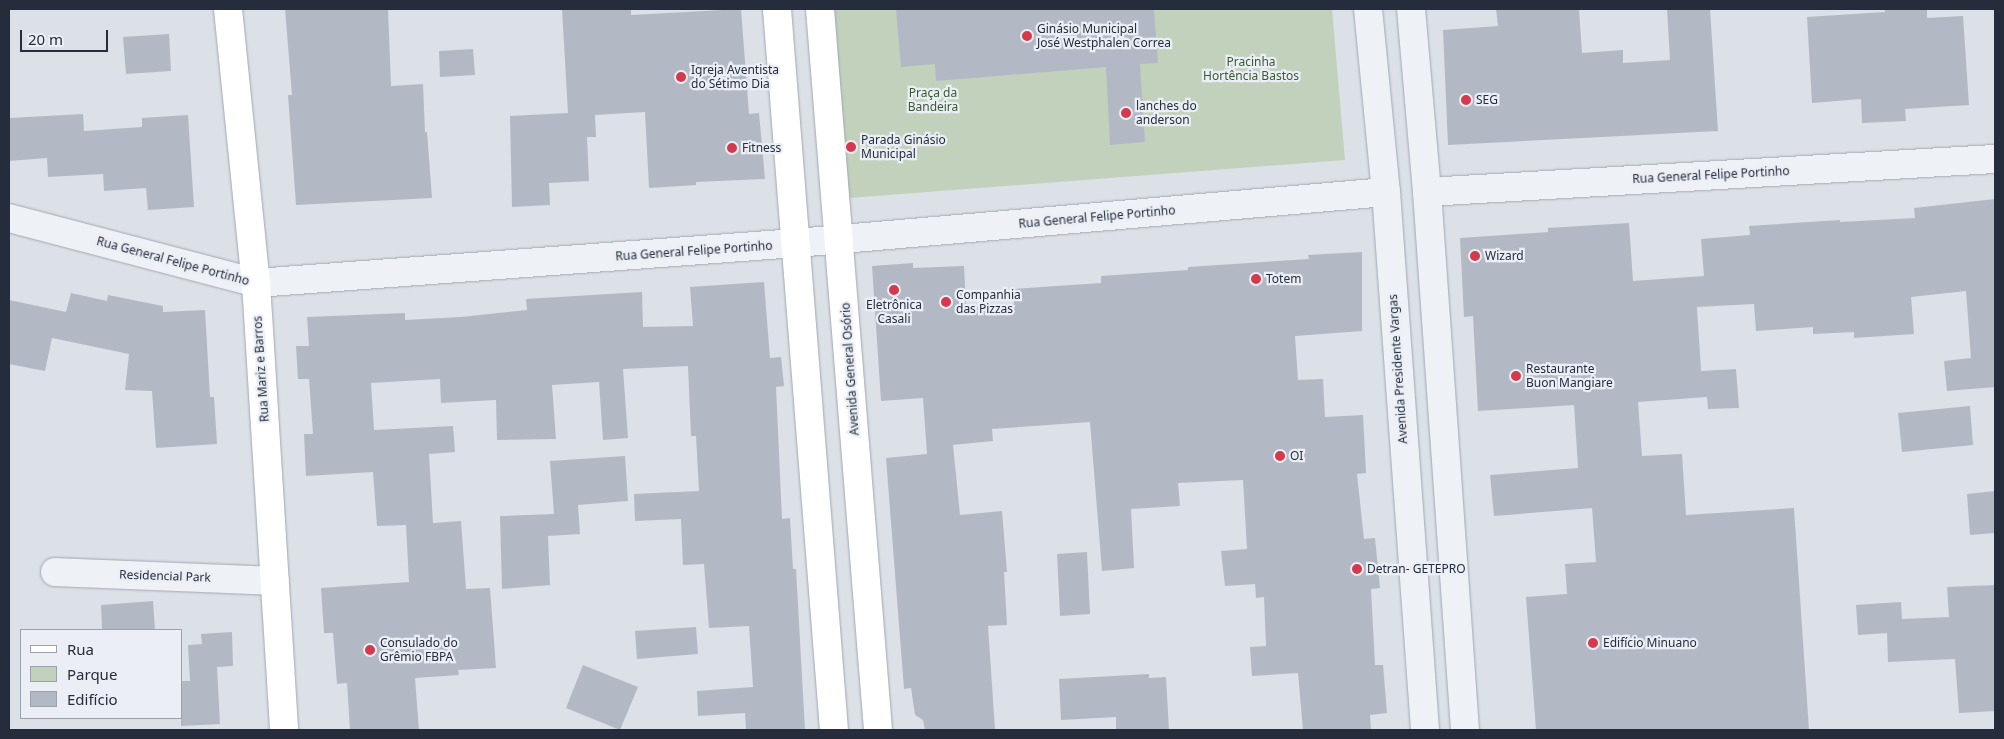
<!DOCTYPE html>
<meta charset="utf-8">
<style>
body{margin:0}
#map{position:relative;width:2004px;height:739px;overflow:hidden;background:#dce0e7;font-family:"Noto Sans",sans-serif}
div>[style]{position:absolute}
[style*='--x']{left:calc(var(--x)*1px);top:calc(var(--y)*1px);width:calc(var(--w)*1px);rotate:calc(var(--a)*1deg)}
.green>*{inset:0;background:#c1d1bc}
.building>*{inset:0;background:#b3b9c4}
.roads{filter:drop-shadow(0 0 1px #a1a7b1) drop-shadow(0 0 1px #a1a7b1)}
.minor>*{height:28px;margin:-14px;padding:0 14px;transform-origin:14px;border-radius:14px;background:#eef1f5}
.major>*{height:28px;margin:-14px;padding:0 14px;transform-origin:14px;border-radius:14px;background:#fff}
.dots>*{width:14px;height:14px;translate:-50% -50%;box-sizing:border-box;border:2px solid #ebeff5;border-radius:50%}
span{translate:-50% -50%;white-space:nowrap;text-align:center;line-height:1.15;-webkit-text-stroke:4.5px #ebeff5;paint-order:stroke}
.poi-label{font-size:12px;color:#252d3d}
.left{translate:0 -50%;text-align:left}
.park-label{font-size:12px;color:#385a32}
.street-label{font-size:12px;color:#252d3d}
.frame{position:absolute;inset:0;border:10px solid #252d3d;pointer-events:none}
.legend{position:absolute;left:20px;top:629px;width:162px;height:90px;box-sizing:border-box;background:#ebeff5;border:1px solid #9ca1ab;margin:0;padding:6px 9px;list-style:none;font-size:15px;color:#252d3d}
.legend li{display:flex;align-items:center;gap:10px;height:25px}
.legend b{width:25px;border:1px solid #9ca1ab}
.scale{position:absolute;left:20px;top:30px;width:88px;height:22px;box-sizing:border-box;border:2px solid #252d3d;border-top:0;padding-left:6px;font-size:15px;line-height:18px;white-space:nowrap;color:#252d3d;-webkit-text-stroke:4px #ebeff5;paint-order:stroke}
</style>
<div id="map">
<div class="green">
<div style="clip-path:polygon(834px 9px,1332px 9px,1345px 160px,849px 198px)"></div>
</div>
<div class="building">
<div style="clip-path:polygon(285px 9px,388px 9px,391px 86px,423px 84px,425px 132px,427px 132px,432px 198px,296px 205px,288px 95px,292px 95px)"></div>
<div style="clip-path:polygon(562px 9px,631px 9px,631px 15px,741px 9px,749px 114px,759px 113px,765px 179px,696px 182px,696px 185px,649px 188px,645px 112px,595px 115px,596px 137px,587px 137px,589px 181px,549px 183px,550px 205px,512px 207px,510px 116px,568px 113px)"></div>
<div style="clip-path:polygon(896px 9px,1154px 9px,1158px 63px,1140px 64px,1145px 142px,1110px 145px,1106px 67px,936px 81px,935px 64px,901px 67px)"></div>
<div style="clip-path:polygon(1496px 9px,1579px 9px,1582px 53px,1623px 50px,1623px 63px,1670px 60px,1667px 9px,1710px 9px,1718px 131px,1448px 145px,1443px 30px,1498px 26px)"></div>
<div style="clip-path:polygon(1885px 9px,1927px 9px,1927px 18px,1963px 16px,1969px 105px,1905px 109px,1906px 121px,1862px 123px,1861px 99px,1812px 103px,1807px 17px,1885px 12px)"></div>
<div style="clip-path:polygon(169px 34px,171px 71px,126px 74px,123px 37px)"></div>
<div style="clip-path:polygon(473px 49px,475px 75px,440px 77px,439px 51px)"></div>
<div style="clip-path:polygon(83px 114px,84px 131px,142px 127px,142px 118px,188px 115px,194px 207px,148px 210px,146px 188px,104px 191px,103px 174px,48px 177px,47px 158px,9px 161px,9px 118px)"></div>
<div style="clip-path:polygon(1995px 199px,1995px 387px,1947px 391px,1944px 361px,1971px 358px,1966px 291px,1911px 297px,1914px 334px,1854px 338px,1854px 332px,1813px 334px,1813px 327px,1756px 331px,1754px 304px,1697px 307px,1701px 371px,1736px 369px,1739px 408px,1708px 409px,1707px 397px,1638px 402px,1642px 456px,1682px 454px,1686px 515px,1794px 508px,1809px 730px,1536px 730px,1526px 597px,1567px 594px,1565px 564px,1596px 562px,1592px 508px,1494px 516px,1490px 475px,1578px 468px,1574px 405px,1478px 411px,1473px 316px,1464px 317px,1460px 238px,1548px 232px,1548px 228px,1629px 223px,1633px 281px,1704px 276px,1701px 239px,1750px 235px,1749px 226px,1840px 220px,1840px 222px,1915px 218px,1914px 208px)"></div>
<div style="clip-path:polygon(1362px 252px,1362px 331px,1295px 336px,1298px 380px,1323px 379px,1325px 417px,1363px 415px,1366px 473px,1357px 474px,1364px 539px,1375px 538px,1380px 588px,1371px 589px,1375px 665px,1383px 665px,1387px 713px,1370px 715px,1371px 730px,1303px 730px,1298px 673px,1252px 676px,1250px 647px,1266px 646px,1264px 597px,1256px 598px,1255px 584px,1225px 586px,1221px 551px,1247px 549px,1243px 480px,1178px 483px,1180px 506px,1131px 509px,1134px 568px,1102px 571px,1090px 422px,992px 429px,993px 441px,953px 445px,960px 515px,1002px 511px,1007px 572px,1004px 572px,1007px 625px,988px 626px,995px 729px,925px 730px,923px 720px,915px 715px,911px 688px,904px 689px,886px 458px,927px 454px,923px 398px,881px 401px,872px 266px,913px 263px,913px 268px,964px 266px,966px 306px,1014px 304px,1013px 289px,1101px 283px,1101px 276px,1188px 270px,1188px 267px,1309px 259px,1308px 255px)"></div>
<div style="clip-path:polygon(764px 282px,770px 358px,781px 357px,784px 386px,776px 387px,782px 519px,790px 518px,793px 569px,796px 569px,805px 730px,746px 730px,745px 713px,698px 716px,697px 691px,753px 687px,749px 626px,709px 628px,704px 564px,683px 565px,681px 519px,635px 521px,634px 494px,699px 491px,696px 436px,691px 436px,688px 366px,623px 369px,628px 438px,603px 440px,599px 382px,552px 385px,556px 439px,497px 440px,496px 400px,441px 403px,440px 379px,371px 383px,374px 430px,453px 426px,455px 452px,429px 454px,433px 523px,461px 521px,466px 589px,490px 588px,496px 668px,458px 670px,459px 675px,415px 678px,419px 730px,350px 730px,347px 683px,337px 684px,333px 633px,324px 633px,321px 588px,409px 582px,406px 525px,377px 526px,373px 472px,306px 476px,304px 434px,313px 434px,309px 379px,298px 379px,296px 346px,309px 346px,307px 317px,405px 313px,405px 320px,461px 317px,527px 310px,526px 299px,642px 292px,643px 327px,693px 326px,690px 287px)"></div>
<div style="clip-path:polygon(71px 293px,107px 301px,108px 295px,163px 306px,163px 312px,205px 310px,210px 397px,214px 397px,217px 444px,156px 448px,152px 391px,125px 390px,129px 354px,52px 338px,45px 371px,9px 364px,9px 300px,66px 312px)"></div>
<div style="clip-path:polygon(1970px 406px,1973px 445px,1902px 452px,1898px 413px)"></div>
<div style="clip-path:polygon(625px 456px,628px 501px,578px 505px,580px 534px,548px 536px,550px 585px,502px 589px,500px 516px,554px 514px,550px 461px)"></div>
<div style="clip-path:polygon(1995px 491px,1995px 533px,1970px 535px,1967px 494px)"></div>
<div style="clip-path:polygon(1087px 552px,1090px 614px,1060px 616px,1057px 554px)"></div>
<div style="clip-path:polygon(1995px 585px,1995px 711px,1959px 713px,1955px 659px,1888px 662px,1887px 633px,1858px 635px,1856px 605px,1901px 602px,1902px 619px,1949px 617px,1947px 587px)"></div>
<div style="clip-path:polygon(153px 601px,155px 630px,102px 630px,101px 605px)"></div>
<div style="clip-path:polygon(696px 627px,698px 654px,637px 659px,635px 631px)"></div>
<div style="clip-path:polygon(232px 632px,233px 666px,217px 667px,220px 724px,181px 726px,181px 681px,190px 681px,188px 645px,202px 644px,201px 634px)"></div>
<div style="clip-path:polygon(583px 665px,638px 687px,620px 730px,566px 708px)"></div>
<div style="clip-path:polygon(1149px 674px,1149px 678px,1166px 677px,1169px 730px,1116px 730px,1116px 717px,1061px 720px,1059px 679px)"></div>
</div>
<div class="roads">
<div class="minor">
<div style="--x:1368;--y:9;--w:184;--a:84.4"></div>
<div style="--x:1386;--y:192;--w:539;--a:85.85"></div>
<div style="--x:1411;--y:9;--w:184;--a:85"></div>
<div style="--x:1427;--y:192;--w:539;--a:85.96"></div>
<div style="--x:1427;--y:192;--w:569;--a:-3.33"></div>
<div style="--x:9;--y:218;--w:255;--a:14.7"></div>
<div style="--x:256;--y:283;--w:541;--a:-4.24"></div>
<div style="--x:796;--y:243;--w:592;--a:-4.94"></div>
<div style="--x:55;--y:572;--w:220;--a:2.3"></div>
</div>
<div class="major">
<div style="--x:228;--y:9;--w:275;--a:84.2"></div>
<div style="--x:256;--y:283;--w:448;--a:86.4"></div>
<div style="--x:777;--y:9;--w:723;--a:85.48"></div>
<div style="--x:820;--y:9;--w:723;--a:85.4"></div>
</div>
</div>
<div class="dots">
<div style="left:1027px;top:36px;background:#d4394c"></div>
<div style="left:681px;top:77px;background:#d4394c"></div>
<div style="left:1466px;top:100px;background:#d4394c"></div>
<div style="left:1126px;top:113px;background:#d4394c"></div>
<div style="left:851px;top:147px;background:#d4394c"></div>
<div style="left:732px;top:148px;background:#d4394c"></div>
<div style="left:1475px;top:256px;background:#d4394c"></div>
<div style="left:1256px;top:279px;background:#d4394c"></div>
<div style="left:894px;top:290px;background:#d4394c"></div>
<div style="left:946px;top:302px;background:#d4394c"></div>
<div style="left:1516px;top:376px;background:#d4394c"></div>
<div style="left:1280px;top:456px;background:#d4394c"></div>
<div style="left:1357px;top:569px;background:#d4394c"></div>
<div style="left:1593px;top:643px;background:#d4394c"></div>
<div style="left:370px;top:650px;background:#d4394c"></div>
</div>
<div class="poi-label">
<span class="left" style="left:1037px;top:36px">Ginásio Municipal<br>José Westphalen Correa</span>
<span class="left" style="left:691px;top:77px">Igreja Aventista<br>do Sétimo Dia</span>
<span class="left" style="left:1476px;top:100px">SEG</span>
<span class="left" style="left:1136px;top:113px">lanches do<br>anderson</span>
<span class="left" style="left:861px;top:147px">Parada Ginásio<br>Municipal</span>
<span class="left" style="left:742px;top:148px">Fitness</span>
<span class="left" style="left:1485px;top:256px">Wizard</span>
<span class="left" style="left:1266px;top:279px">Totem</span>
<span class="left" style="left:956px;top:302px">Companhia<br>das Pizzas</span>
<span style="left:894px;top:312px">Eletrônica<br>Casali</span>
<span class="left" style="left:1526px;top:376px">Restaurante<br>Buon Mangiare</span>
<span class="left" style="left:1290px;top:456px">OI</span>
<span class="left" style="left:1367px;top:569px">Detran- GETEPRO</span>
<span class="left" style="left:380px;top:650px">Consulado do<br>Grêmio FBPA</span>
<span class="left" style="left:1603px;top:643px">Edifício Minuano</span>
</div>
<div class="park-label">
<span style="left:1251px;top:69px">Pracinha<br>Hortência Bastos</span>
<span style="left:933px;top:100px">Praça da<br>Bandeira</span>
</div>
<div class="street-label">
<span style="left:1711px;top:175px;rotate:-3deg">Rua General Felipe Portinho</span>
<span style="left:1097px;top:217px;rotate:-5deg">Rua General Felipe Portinho</span>
<span style="left:694px;top:251px;rotate:-4deg">Rua General Felipe Portinho</span>
<span style="left:173px;top:261px;rotate:15deg">Rua General Felipe Portinho</span>
<span style="left:261px;top:369px;rotate:-94deg">Rua Mariz e Barros</span>
<span style="left:850px;top:369px;rotate:-94deg">Avenida General Osório</span>
<span style="left:1398px;top:369px;rotate:-94deg">Avenida Presidente Vargas</span>
<span style="left:165px;top:576px;rotate:2deg">Residencial Park</span>
</div>
<div class="frame"></div>
<ul class="legend">
<li><b style="height:6px;background:#fff"></b>Rua</li>
<li><b style="height:14px;background:#c1d1bc"></b>Parque</li>
<li><b style="height:14px;background:#b3b9c4"></b>Edifício</li>
</ul>
<div class="scale">20 m</div>
</div>
